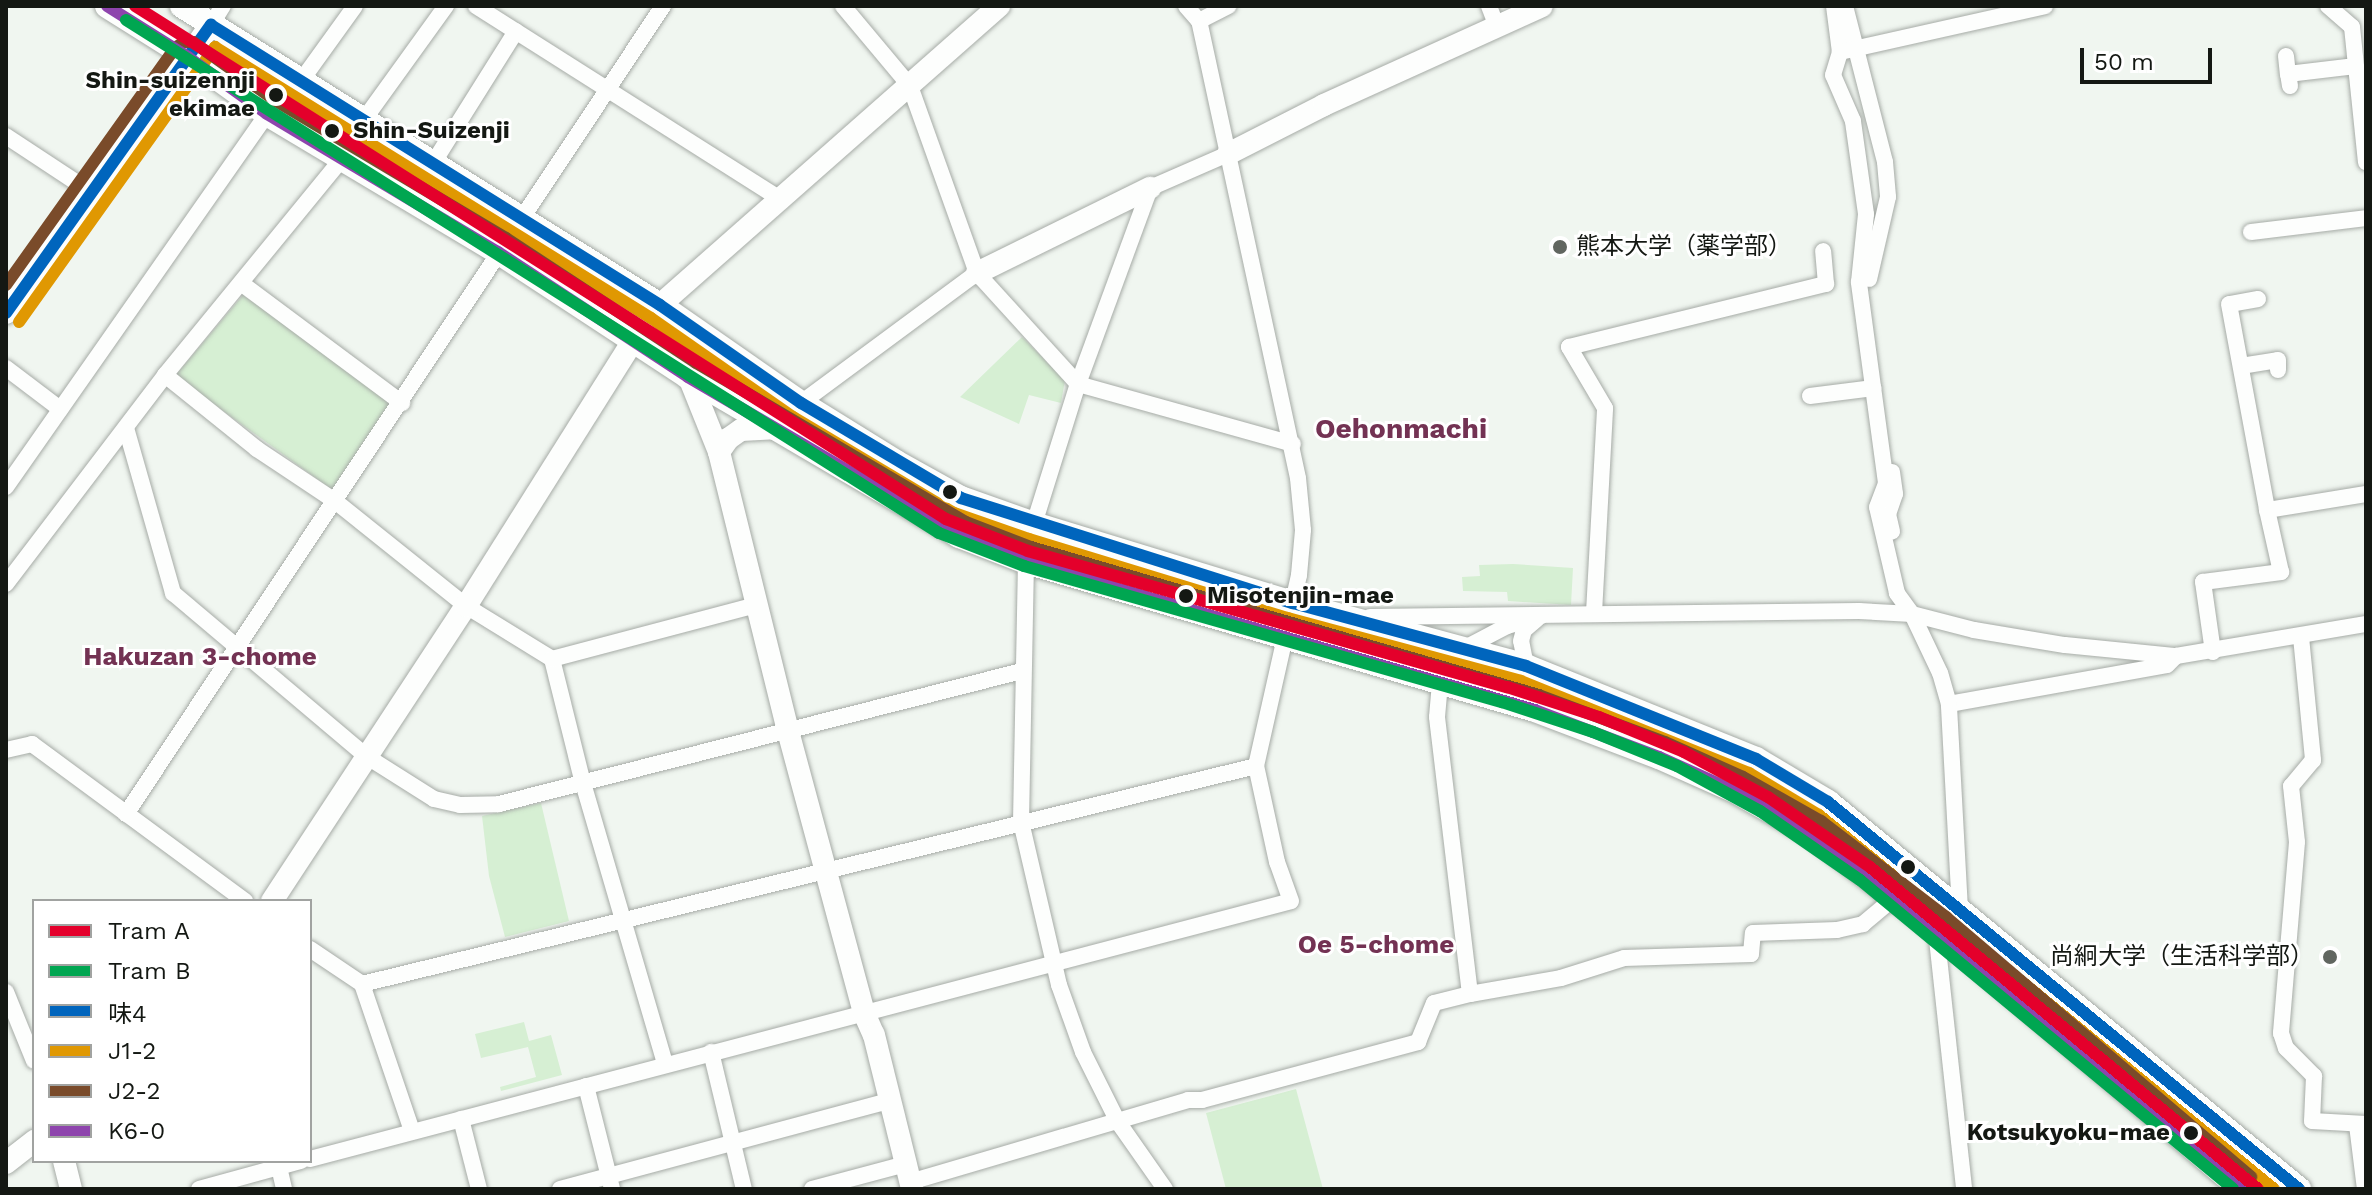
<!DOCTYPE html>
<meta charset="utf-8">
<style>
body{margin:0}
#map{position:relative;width:2372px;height:1195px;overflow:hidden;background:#f0f6f0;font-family:"Work Sans","Noto Sans JP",sans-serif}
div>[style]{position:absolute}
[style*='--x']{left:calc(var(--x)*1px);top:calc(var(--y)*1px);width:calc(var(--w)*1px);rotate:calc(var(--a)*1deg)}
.green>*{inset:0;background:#d6efd3}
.roads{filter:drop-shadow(0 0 2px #a6aba6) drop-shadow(0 0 2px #a6aba6)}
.street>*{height:16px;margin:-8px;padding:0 8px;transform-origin:8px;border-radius:8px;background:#fdfefd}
.secondary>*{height:22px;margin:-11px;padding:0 11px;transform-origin:11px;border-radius:11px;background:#fdfefd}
.primary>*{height:24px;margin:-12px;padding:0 12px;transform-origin:12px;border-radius:12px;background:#fdfefd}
.bus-1>*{height:12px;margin:-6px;padding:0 6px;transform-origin:6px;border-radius:6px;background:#0065bd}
.bus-2>*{height:12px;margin:-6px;padding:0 6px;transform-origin:6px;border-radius:6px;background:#e09802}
.bus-3>*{height:12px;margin:-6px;padding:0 6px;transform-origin:6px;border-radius:6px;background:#7a4b2a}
.bus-4>*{height:12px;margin:-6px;padding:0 6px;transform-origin:6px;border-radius:6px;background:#8e44ad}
.tram-1>*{height:12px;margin:-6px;padding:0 6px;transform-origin:6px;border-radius:6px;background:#e4002b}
.tram-2>*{height:12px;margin:-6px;padding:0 6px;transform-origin:6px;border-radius:6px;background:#00a651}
.dots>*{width:22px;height:22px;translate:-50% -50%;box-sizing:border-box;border:4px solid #fff;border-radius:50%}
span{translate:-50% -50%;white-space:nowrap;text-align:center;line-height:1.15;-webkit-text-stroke:6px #fff;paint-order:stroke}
.stop-label{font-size:24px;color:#141813;font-weight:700}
.right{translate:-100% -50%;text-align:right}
.left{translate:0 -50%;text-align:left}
.poi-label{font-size:24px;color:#141813}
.neighbourhood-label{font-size:26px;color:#733253;font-weight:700}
.quarter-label{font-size:28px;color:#733253;font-weight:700}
.frame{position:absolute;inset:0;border:8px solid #141813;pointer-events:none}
.legend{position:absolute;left:32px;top:899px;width:280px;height:264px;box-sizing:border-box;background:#fff;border:2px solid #a1a3a1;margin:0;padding:10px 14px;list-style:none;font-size:24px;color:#141813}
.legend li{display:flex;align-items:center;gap:16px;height:40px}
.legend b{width:40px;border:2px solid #a1a3a1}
.scale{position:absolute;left:2080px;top:48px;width:132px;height:36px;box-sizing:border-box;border:4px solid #141813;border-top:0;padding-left:10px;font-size:24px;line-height:28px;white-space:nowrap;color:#141813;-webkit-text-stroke:6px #fff;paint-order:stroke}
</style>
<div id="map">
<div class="green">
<div style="clip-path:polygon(243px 295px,394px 406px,335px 492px,175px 376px)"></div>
<div style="clip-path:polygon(1022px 337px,1065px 380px,1061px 403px,1029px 395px,1019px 424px,960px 397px)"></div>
<div style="clip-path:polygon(1513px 564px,1573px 568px,1571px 605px,1508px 601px,1507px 592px,1463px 591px,1462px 577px,1480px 576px,1479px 565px)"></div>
<div style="clip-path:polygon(541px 803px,569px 921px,505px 937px,489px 876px,482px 816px)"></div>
<div style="clip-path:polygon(524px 1022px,529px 1041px,551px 1035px,562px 1075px,501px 1091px,500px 1087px,536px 1077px,528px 1047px,481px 1058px,475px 1034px)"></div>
<div style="clip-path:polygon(1296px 1089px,1323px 1189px,1226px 1189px,1206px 1113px)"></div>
</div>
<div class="roads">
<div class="street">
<div style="--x:476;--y:6;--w:362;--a:32.4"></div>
<div style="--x:843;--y:6;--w:104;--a:50.1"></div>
<div style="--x:910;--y:86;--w:199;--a:70.3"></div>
<div style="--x:977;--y:273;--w:150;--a:47.7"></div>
<div style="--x:1078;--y:384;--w:223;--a:15.6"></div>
<div style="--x:1489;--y:6;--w:22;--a:69"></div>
<div style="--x:1834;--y:6;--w:46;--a:82.6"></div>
<div style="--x:1845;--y:6;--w:161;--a:75.6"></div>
<div style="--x:1885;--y:162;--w:35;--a:85"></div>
<div style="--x:1888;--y:197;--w:84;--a:103"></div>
<div style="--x:2328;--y:6;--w:32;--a:41"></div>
<div style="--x:2352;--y:27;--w:136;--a:84.1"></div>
<div style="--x:1199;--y:21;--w:33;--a:-27"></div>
<div style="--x:211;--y:25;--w:22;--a:-58"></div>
<div style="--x:2286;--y:56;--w:18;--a:84"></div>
<div style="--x:301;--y:81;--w:92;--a:-54.2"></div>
<div style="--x:2290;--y:86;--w:12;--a:-99"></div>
<div style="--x:2288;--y:74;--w:68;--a:-6.7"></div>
<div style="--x:363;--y:121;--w:142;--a:-54.2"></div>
<div style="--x:6;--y:136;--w:105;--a:33.4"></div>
<div style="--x:432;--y:165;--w:158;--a:-57.9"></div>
<div style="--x:2251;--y:232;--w:116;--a:-6.9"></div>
<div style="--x:241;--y:283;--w:201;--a:36.7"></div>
<div style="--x:2258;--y:299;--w:29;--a:170"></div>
<div style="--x:2229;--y:304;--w:209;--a:79.5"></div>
<div style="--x:2267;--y:510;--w:100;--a:-9.2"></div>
<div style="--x:2241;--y:366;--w:37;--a:-9"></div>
<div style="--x:2278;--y:360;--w:10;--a:90"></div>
<div style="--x:6;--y:368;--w:68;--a:37.2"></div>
<div style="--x:165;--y:375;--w:118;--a:38.8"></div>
<div style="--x:257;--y:449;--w:94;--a:33.7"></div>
<div style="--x:335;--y:501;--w:168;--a:38.7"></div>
<div style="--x:466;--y:606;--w:101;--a:31.6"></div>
<div style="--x:552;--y:659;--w:128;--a:76"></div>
<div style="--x:583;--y:783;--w:293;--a:73.7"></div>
<div style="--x:1810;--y:396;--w:64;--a:-7.2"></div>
<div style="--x:126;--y:428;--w:172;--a:74.1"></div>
<div style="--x:173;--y:593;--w:253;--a:40.2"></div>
<div style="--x:366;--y:756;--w:80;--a:32.3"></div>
<div style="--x:434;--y:799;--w:27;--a:13"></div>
<div style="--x:460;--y:805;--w:39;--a:-1"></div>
<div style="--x:499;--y:804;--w:540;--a:-14.27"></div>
<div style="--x:783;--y:434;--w:36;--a:-60"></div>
<div style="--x:801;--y:403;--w:219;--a:-36.5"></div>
<div style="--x:1892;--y:472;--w:22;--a:82"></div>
<div style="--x:1895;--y:494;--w:21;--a:109"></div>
<div style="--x:1888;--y:514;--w:18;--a:77"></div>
<div style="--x:6;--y:487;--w:455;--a:-55"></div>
<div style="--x:6;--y:584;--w:263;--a:-52.7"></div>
<div style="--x:165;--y:375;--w:278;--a:-50.7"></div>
<div style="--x:1594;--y:613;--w:205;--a:-86.9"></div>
<div style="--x:1605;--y:408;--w:71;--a:-120.5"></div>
<div style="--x:1569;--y:347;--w:265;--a:-13.8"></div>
<div style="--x:1826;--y:284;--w:33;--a:-95"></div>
<div style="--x:1370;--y:617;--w:489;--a:-0.7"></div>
<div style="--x:1859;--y:611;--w:53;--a:3.2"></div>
<div style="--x:1912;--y:614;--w:64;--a:14.5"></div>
<div style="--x:1974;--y:630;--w:92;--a:9.4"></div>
<div style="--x:2065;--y:645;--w:112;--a:5.7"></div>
<div style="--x:2176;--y:656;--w:193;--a:-9.6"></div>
<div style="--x:2301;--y:637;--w:124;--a:84.4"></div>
<div style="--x:2313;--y:760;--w:34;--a:130"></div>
<div style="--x:2291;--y:786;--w:56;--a:83.9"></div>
<div style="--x:2297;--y:842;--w:192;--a:94.8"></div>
<div style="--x:2281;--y:1033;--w:16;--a:72"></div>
<div style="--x:2286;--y:1048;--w:40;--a:45"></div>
<div style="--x:2314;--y:1076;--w:45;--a:92.5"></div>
<div style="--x:2312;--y:1121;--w:54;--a:3.2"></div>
<div style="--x:2213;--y:652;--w:71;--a:-98.1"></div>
<div style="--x:2203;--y:582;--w:79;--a:-7.3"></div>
<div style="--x:2281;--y:572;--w:64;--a:-102.7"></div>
<div style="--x:552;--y:659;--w:212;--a:-14.8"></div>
<div style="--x:1526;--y:666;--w:25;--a:-101"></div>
<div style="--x:1521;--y:641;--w:11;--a:-75"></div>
<div style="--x:1524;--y:630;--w:16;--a:-40"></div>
<div style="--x:1949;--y:704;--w:221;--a:-10.1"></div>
<div style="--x:2167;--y:665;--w:13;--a:-45"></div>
<div style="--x:6;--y:750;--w:27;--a:-13"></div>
<div style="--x:32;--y:744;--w:265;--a:36.4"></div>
<div style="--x:126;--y:814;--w:970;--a:-56.39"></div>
<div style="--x:1960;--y:910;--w:206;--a:-93.1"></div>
<div style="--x:1949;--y:704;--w:32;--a:-106"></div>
<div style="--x:1940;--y:673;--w:65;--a:-115.4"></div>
<div style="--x:1912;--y:614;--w:26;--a:-126"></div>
<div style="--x:1897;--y:593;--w:88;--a:-103.1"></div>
<div style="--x:1877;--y:507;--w:26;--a:-69"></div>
<div style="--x:1886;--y:483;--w:203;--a:-97.7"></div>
<div style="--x:1859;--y:282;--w:68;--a:-84.1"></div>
<div style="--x:1866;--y:214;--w:94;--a:-98"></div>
<div style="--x:1853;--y:121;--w:50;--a:-113.5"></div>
<div style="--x:1833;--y:75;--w:24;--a:-73"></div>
<div style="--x:1840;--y:52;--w:210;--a:-12.6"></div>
<div style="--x:1936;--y:930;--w:261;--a:83.8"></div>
<div style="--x:310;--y:949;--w:63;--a:33.9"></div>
<div style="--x:362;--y:984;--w:155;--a:71.2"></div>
<div style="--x:362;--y:984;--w:920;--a:-13.7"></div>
<div style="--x:6;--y:992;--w:74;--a:67.9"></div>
<div style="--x:1470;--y:994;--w:92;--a:-10"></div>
<div style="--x:1561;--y:978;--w:66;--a:-17.6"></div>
<div style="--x:1624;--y:958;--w:127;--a:-1.8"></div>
<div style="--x:1751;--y:954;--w:21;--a:-85"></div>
<div style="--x:1753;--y:933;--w:84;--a:-2"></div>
<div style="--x:1837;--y:930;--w:27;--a:-13"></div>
<div style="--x:1863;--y:924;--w:40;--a:-40"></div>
<div style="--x:711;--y:1052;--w:141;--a:76.5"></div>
<div style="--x:586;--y:1086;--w:106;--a:75.8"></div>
<div style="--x:461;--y:1119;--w:72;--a:75.6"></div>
<div style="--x:2357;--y:1125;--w:64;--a:82.9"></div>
<div style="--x:310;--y:1159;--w:1014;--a:-14.73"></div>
<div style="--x:1291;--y:901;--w:41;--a:-109.7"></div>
<div style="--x:1277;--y:862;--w:98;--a:-102.3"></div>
<div style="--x:1256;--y:766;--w:196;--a:-77.3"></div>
<div style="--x:1299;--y:575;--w:45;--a:-84.9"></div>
<div style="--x:1303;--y:530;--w:52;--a:-95.5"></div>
<div style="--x:1298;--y:478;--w:468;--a:-102.2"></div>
<div style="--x:1199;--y:21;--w:20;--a:-131"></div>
<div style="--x:279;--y:1167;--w:23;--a:77"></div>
<div style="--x:910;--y:1182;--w:290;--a:-16.4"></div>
<div style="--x:1188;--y:1100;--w:14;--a:0"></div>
<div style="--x:1202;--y:1100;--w:224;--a:-15"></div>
<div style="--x:1418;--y:1042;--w:42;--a:-67.7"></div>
<div style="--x:1434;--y:1003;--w:37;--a:-14"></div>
<div style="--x:1470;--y:994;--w:279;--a:-96.8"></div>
<div style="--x:1437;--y:717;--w:36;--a:-85"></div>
<div style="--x:1440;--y:681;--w:39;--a:-54"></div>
<div style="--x:1463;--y:649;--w:50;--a:-27.6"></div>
<div style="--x:1507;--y:626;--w:35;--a:-16"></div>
<div style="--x:199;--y:1189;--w:106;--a:-15.4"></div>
<div style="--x:560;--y:1189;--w:343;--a:-15"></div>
<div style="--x:812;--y:1189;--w:97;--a:-14.9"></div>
<div style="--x:1165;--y:1189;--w:82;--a:-125"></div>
<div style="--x:1118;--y:1122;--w:78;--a:-116.6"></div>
<div style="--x:1083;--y:1052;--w:71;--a:-109.7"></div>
<div style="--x:1059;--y:985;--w:167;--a:-103.1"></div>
<div style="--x:1021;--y:822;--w:260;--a:-88.9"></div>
<div style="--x:1026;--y:562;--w:39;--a:-78"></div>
<div style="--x:1034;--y:524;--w:147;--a:-72.6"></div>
<div style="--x:1078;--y:384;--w:209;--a:-69.8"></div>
<div style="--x:1150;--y:188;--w:85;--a:-23.6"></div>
</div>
<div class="secondary">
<div style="--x:1228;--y:154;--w:108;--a:-27"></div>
<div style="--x:1324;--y:105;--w:239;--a:-24.4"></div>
<div style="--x:977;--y:273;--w:193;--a:-26.2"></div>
<div style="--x:660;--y:305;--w:158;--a:68.1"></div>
<div style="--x:719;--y:452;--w:287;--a:76.1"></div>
<div style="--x:788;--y:731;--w:292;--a:74.9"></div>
<div style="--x:864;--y:1013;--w:24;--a:66"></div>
<div style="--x:874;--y:1035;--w:159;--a:76.1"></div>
<div style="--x:6;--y:313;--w:354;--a:-54.6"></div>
<div style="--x:719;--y:452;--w:16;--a:-55"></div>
<div style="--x:728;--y:439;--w:16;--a:-35"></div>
<div style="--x:741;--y:430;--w:33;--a:-3"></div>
<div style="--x:272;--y:901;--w:353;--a:-56.7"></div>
<div style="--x:466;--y:606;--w:313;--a:-57.8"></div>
<div style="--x:633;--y:341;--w:45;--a:-53.1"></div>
<div style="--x:660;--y:305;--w:452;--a:-41.4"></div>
<div style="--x:64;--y:1161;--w:29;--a:76"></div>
<div style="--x:6;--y:1163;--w:36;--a:-38"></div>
</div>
<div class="primary">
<div style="--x:107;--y:6;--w:96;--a:32.2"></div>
<div style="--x:188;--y:57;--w:97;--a:35.8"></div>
<div style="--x:267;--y:114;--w:269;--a:30.9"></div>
<div style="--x:498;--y:252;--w:227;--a:33.3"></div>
<div style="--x:688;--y:377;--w:314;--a:30.4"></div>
<div style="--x:959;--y:536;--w:72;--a:21.2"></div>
<div style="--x:1026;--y:562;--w:530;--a:16.21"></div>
<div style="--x:1535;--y:710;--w:133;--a:20.8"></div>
<div style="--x:1659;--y:757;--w:83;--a:24.1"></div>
<div style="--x:1735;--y:791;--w:87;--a:29.5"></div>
<div style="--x:1811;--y:834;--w:158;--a:37.5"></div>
<div style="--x:1936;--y:930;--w:400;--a:40.3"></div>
<div style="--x:182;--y:6;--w:564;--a:32.03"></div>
<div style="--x:660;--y:305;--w:172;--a:34.8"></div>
<div style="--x:801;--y:403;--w:112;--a:31.8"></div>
<div style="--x:896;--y:462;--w:74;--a:29"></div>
<div style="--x:961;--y:498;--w:77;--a:19.6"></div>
<div style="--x:1034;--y:524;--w:271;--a:17"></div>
<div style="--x:1293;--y:603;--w:241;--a:15.1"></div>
<div style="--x:1526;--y:666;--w:248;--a:22"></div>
<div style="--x:1756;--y:759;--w:84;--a:30.8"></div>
<div style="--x:1828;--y:802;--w:610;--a:39.41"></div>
</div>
</div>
<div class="bus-1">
<div style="--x:6;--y:313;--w:354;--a:-54.6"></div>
<div style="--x:211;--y:25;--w:529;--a:31.95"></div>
<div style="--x:660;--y:305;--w:172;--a:34.8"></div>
<div style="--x:801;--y:403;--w:186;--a:30.7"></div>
<div style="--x:961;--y:498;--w:348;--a:17.6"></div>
<div style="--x:1293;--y:603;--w:241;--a:15.1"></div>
<div style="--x:1526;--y:666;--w:248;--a:22"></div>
<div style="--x:1756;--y:759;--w:84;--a:30.8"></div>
<div style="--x:1828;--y:802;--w:610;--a:39.41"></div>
</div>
<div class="bus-2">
<div style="--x:19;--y:322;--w:338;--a:-54.5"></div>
<div style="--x:215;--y:47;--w:513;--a:31.86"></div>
<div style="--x:651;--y:318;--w:173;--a:34.9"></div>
<div style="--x:793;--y:417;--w:187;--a:30.8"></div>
<div style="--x:954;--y:513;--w:79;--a:19.1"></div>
<div style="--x:1029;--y:539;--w:271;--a:17"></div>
<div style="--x:1288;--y:618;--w:241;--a:15.1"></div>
<div style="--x:1521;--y:681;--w:246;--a:22"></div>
<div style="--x:1749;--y:773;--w:82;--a:31"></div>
<div style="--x:1819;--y:815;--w:589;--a:39.42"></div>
</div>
<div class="bus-3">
<div style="--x:6;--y:285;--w:291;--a:-54.5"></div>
<div style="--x:175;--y:48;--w:11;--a:-34"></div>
<div style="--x:184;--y:42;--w:9;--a:0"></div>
<div style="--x:193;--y:42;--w:102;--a:35.4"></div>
<div style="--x:276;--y:101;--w:268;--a:30.8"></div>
<div style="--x:506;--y:238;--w:227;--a:33.3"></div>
<div style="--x:696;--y:363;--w:313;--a:30.5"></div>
<div style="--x:966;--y:522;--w:70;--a:21"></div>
<div style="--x:1031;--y:547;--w:529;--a:16.24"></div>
<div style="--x:1539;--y:695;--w:134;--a:20.5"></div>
<div style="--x:1665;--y:742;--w:85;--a:24.2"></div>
<div style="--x:1743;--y:777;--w:90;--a:29.4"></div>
<div style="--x:1821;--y:821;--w:158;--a:37.5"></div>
<div style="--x:1946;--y:917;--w:401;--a:40.4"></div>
</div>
<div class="bus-4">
<div style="--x:107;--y:6;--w:96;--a:32.2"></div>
<div style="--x:188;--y:57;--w:97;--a:35.8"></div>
<div style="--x:267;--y:114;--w:269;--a:30.9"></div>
<div style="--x:498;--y:252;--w:227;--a:33.3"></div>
<div style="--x:688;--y:377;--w:314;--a:30.4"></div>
<div style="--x:959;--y:536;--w:72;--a:21.2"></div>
<div style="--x:1026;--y:562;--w:530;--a:16.21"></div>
<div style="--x:1535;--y:710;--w:133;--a:20.8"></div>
<div style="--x:1659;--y:757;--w:83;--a:24.1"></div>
<div style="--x:1735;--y:791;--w:87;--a:29.5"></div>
<div style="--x:1811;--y:834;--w:158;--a:37.5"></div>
<div style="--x:1936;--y:930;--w:400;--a:40.3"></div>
</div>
<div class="tram-1">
<div style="--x:135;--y:6;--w:960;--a:32.32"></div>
<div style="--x:946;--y:519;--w:88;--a:21.3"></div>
<div style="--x:1028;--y:551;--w:498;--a:15.9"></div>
<div style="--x:1507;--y:687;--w:97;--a:18.1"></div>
<div style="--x:1599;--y:717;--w:92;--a:22.4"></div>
<div style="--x:1684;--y:752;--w:95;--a:28.2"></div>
<div style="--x:1768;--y:797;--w:124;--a:34.5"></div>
<div style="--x:1870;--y:867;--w:504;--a:39.69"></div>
</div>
<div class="tram-2">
<div style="--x:126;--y:20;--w:961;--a:32.25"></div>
<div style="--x:939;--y:533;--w:91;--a:21.2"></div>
<div style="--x:1024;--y:566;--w:497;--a:15.9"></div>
<div style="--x:1502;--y:702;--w:96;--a:18.2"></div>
<div style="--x:1593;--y:732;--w:91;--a:22"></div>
<div style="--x:1677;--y:766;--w:94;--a:28.5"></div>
<div style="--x:1760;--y:811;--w:121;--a:34.6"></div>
<div style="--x:1860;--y:880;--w:484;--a:39.6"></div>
</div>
<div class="dots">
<div style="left:276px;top:95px;background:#141813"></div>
<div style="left:332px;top:131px;background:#141813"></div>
<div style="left:1560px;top:247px;background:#616660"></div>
<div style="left:950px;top:492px;background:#141813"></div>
<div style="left:1186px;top:596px;background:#141813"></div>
<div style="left:1908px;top:867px;background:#141813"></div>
<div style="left:2330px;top:957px;background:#616660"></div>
<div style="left:2191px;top:1133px;background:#141813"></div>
</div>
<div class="stop-label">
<span class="right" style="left:255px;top:95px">Shin-suizennji<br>ekimae</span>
<span class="left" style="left:353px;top:131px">Shin-Suizenji</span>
<span class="left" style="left:1207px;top:596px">Misotenjin-mae</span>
<span class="right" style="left:2170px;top:1133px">Kotsukyoku-mae</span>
</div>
<div class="poi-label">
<span class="left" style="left:1576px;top:247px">熊本大学（薬学部）</span>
<span class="right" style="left:2314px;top:957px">尚絅大学（生活科学部）</span>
</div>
<div class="neighbourhood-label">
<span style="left:200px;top:657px">Hakuzan 3-chome</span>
<span style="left:1376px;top:945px">Oe 5-chome</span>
</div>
<div class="quarter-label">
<span style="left:1401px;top:429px">Oehonmachi</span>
</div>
<div class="frame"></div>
<ul class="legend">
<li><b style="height:10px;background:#e4002b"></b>Tram A</li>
<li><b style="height:10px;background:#00a651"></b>Tram B</li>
<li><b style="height:10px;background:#0065bd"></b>味4</li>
<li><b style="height:10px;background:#e09802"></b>J1-2</li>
<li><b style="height:10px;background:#7a4b2a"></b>J2-2</li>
<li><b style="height:10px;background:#8e44ad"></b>K6-0</li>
</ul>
<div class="scale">50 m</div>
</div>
